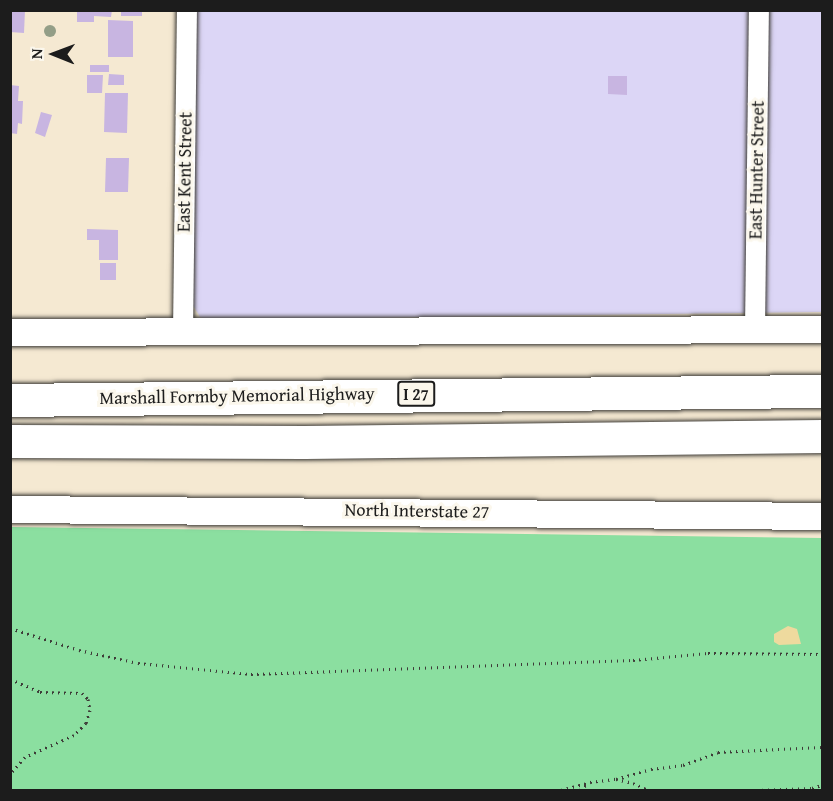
<!DOCTYPE html>
<style>
body{margin:0}
#map{position:relative;width:833px;height:801px;overflow:hidden;background:#f5e9d2;font-family:"Gentium Book Plus",serif}
div>[style]{position:absolute}
[style*='--x']{left:calc(var(--x)*1px);top:calc(var(--y)*1px);width:calc(var(--w)*1px);rotate:calc(var(--a)*1deg)}
.built>*{inset:0;background:#dcd6f6}
.green>*{inset:0;background:#8bdfa0}
.sand>*{inset:0;background:#eeda9e}
.building>*{inset:0;background:#c8b5e1}
.path>*{height:3px;margin-top:-1.5px;transform-origin:0;background:repeating-linear-gradient(90deg,#3d3b37 0 1.5px,transparent 0 6px)}
.roads{filter:drop-shadow(0 0 2px #3d3b37) drop-shadow(0 0 2px #3d3b37)}
.street>*{height:20px;margin:-10px;padding:0 10px;transform-origin:10px;border-radius:10px;background:#fff}
.secondary>*{height:27px;margin:-13.5px;padding:0 13.5px;transform-origin:13.5px;border-radius:13.5px;background:#fff}
.highway>*{height:33px;margin:-16.5px;padding:0 16.5px;transform-origin:16.5px;border-radius:16.5px;background:#fff}
.trees>*{width:12px;height:12px;margin:-6px;border-radius:50%;background:#939e87}
span{translate:-50% -50%;white-space:nowrap;text-align:center;line-height:1.15;-webkit-text-stroke:6px #fbf7ec;paint-order:stroke}
.shield-label span{padding:2px 4px;background:#fbf7ec;border:2px solid;border-radius:4px;-webkit-text-stroke-width:0}
.shield-label{font-size:16px;color:#1c1c1c;font-weight:700}
.street-label{font-size:18px;color:#1c1c1c}
.frame{position:absolute;inset:0;border:12px solid #1c1c1c;pointer-events:none}
.north{position:absolute;left:24px;top:24px;width:60px;height:60px;-webkit-text-stroke:4px #fbf7ec;paint-order:stroke;rotate:271deg;font-size:16px;font-weight:700;line-height:24px;text-align:center;color:#1c1c1c}
.north::after{content:'';display:block;margin:auto;width:21px;height:27px;background:#1c1c1c;clip-path:polygon(50% 0,100% 100%,50% 72%,0 100%)}
</style>
<div id="map">
<div class="built">
<div style="clip-path:polygon(196px 11px,822px 11px,822px 312px,207px 320px,200px 317px,191px 302px)"></div>
</div>
<div class="green">
<div style="clip-path:polygon(11px 527px,822px 538px,822px 790px,11px 790px)"></div>
</div>
<div class="sand">
<div style="clip-path:polygon(788px 626px,797px 629px,801px 644px,779px 645px,774px 642px,774px 634px)"></div>
</div>
<div class="building">
<div style="clip-path:polygon(10px 10px,25px 10px,24px 33px,10px 32px)"></div>
<div style="clip-path:polygon(77px 10px,112px 10px,111px 17px,94px 16px,94px 22px,77px 22px)"></div>
<div style="clip-path:polygon(121px 10px,142px 10px,142px 16px,121px 16px)"></div>
<div style="clip-path:polygon(108px 20px,133px 21px,133px 57px,108px 57px)"></div>
<div style="clip-path:polygon(90px 65px,109px 65px,109px 72px,90px 72px)"></div>
<div style="clip-path:polygon(109px 74px,124px 75px,124px 85px,108px 85px)"></div>
<div style="clip-path:polygon(87px 75px,103px 75px,102px 93px,87px 93px)"></div>
<div style="clip-path:polygon(608px 76px,627px 76px,627px 95px,608px 94px)"></div>
<div style="clip-path:polygon(10px 85px,19px 86px,18px 101px,23px 101px,22px 124px,18px 123px,17px 134px,10px 133px)"></div>
<div style="clip-path:polygon(105px 93px,128px 93px,127px 133px,104px 132px)"></div>
<div style="clip-path:polygon(41px 112px,52px 115px,45px 137px,35px 133px)"></div>
<div style="clip-path:polygon(106px 158px,129px 158px,128px 192px,105px 192px)"></div>
<div style="clip-path:polygon(87px 229px,118px 230px,118px 260px,99px 260px,99px 240px,87px 240px)"></div>
<div style="clip-path:polygon(100px 263px,116px 263px,116px 280px,100px 280px)"></div>
</div>
<div class="path">
<div style="--x:10;--y:628;--w:72;--a:17.7"></div>
<div style="--x:79;--y:650;--w:60;--a:12.4"></div>
<div style="--x:138;--y:663;--w:114;--a:5.6"></div>
<div style="--x:251;--y:674;--w:382;--a:-2.1"></div>
<div style="--x:633;--y:660;--w:75;--a:-5.3"></div>
<div style="--x:708;--y:653;--w:114;--a:0.5"></div>
<div style="--x:10;--y:679;--w:33;--a:23"></div>
<div style="--x:40;--y:692;--w:42;--a:1.4"></div>
<div style="--x:82;--y:693;--w:8;--a:45"></div>
<div style="--x:88;--y:699;--w:11;--a:80"></div>
<div style="--x:90;--y:710;--w:14;--a:107"></div>
<div style="--x:86;--y:723;--w:17;--a:135"></div>
<div style="--x:74;--y:735;--w:54;--a:155.8"></div>
<div style="--x:25;--y:757;--w:23;--a:131"></div>
<div style="--x:616;--y:779;--w:36;--a:-16"></div>
<div style="--x:651;--y:769;--w:32;--a:-7"></div>
<div style="--x:683;--y:765;--w:37;--a:-20"></div>
<div style="--x:718;--y:752;--w:104;--a:-2.8"></div>
<div style="--x:561;--y:790;--w:30;--a:-15"></div>
<div style="--x:590;--y:782;--w:26;--a:-7"></div>
<div style="--x:616;--y:779;--w:17;--a:13"></div>
<div style="--x:633;--y:783;--w:17;--a:25"></div>
<div style="--x:580;--y:790;--w:11;--a:-41"></div>
<div style="--x:719;--y:790;--w:7;--a:0"></div>
<div style="--x:756;--y:790;--w:56;--a:-2"></div>
<div style="--x:812;--y:788;--w:10;--a:-17"></div>
</div>
<div class="roads">
<div class="street">
<div style="--x:755;--y:330;--w:320;--a:-89.3"></div>
<div style="--x:183;--y:333;--w:323;--a:-89.3"></div>
</div>
<div class="secondary">
<div style="--x:10;--y:332;--w:812;--a:-0.21"></div>
<div style="--x:10;--y:509;--w:812;--a:0.49"></div>
</div>
<div class="highway">
<div style="--x:10;--y:400;--w:812;--a:-0.64"></div>
<div style="--x:10;--y:441;--w:294;--a:0.2"></div>
<div style="--x:304;--y:442;--w:518;--a:-0.66"></div>
</div>
</div>
<div class="trees">
<div style="left:50px;top:31px"></div>
</div>
<div class="shield-label">
<span style="left:416px;top:394px">I 27</span>
</div>
<div class="street-label">
<span style="left:757px;top:170px;rotate:-89deg">East Hunter Street</span>
<span style="left:185px;top:172px;rotate:-89deg">East Kent Street</span>
<span style="left:237px;top:396px;rotate:-1deg">Marshall Formby Memorial Highway</span>
<span style="left:417px;top:511px;rotate:1deg">North Interstate 27</span>
</div>
<div class="frame"></div>
<div class="north">N</div>
</div>
